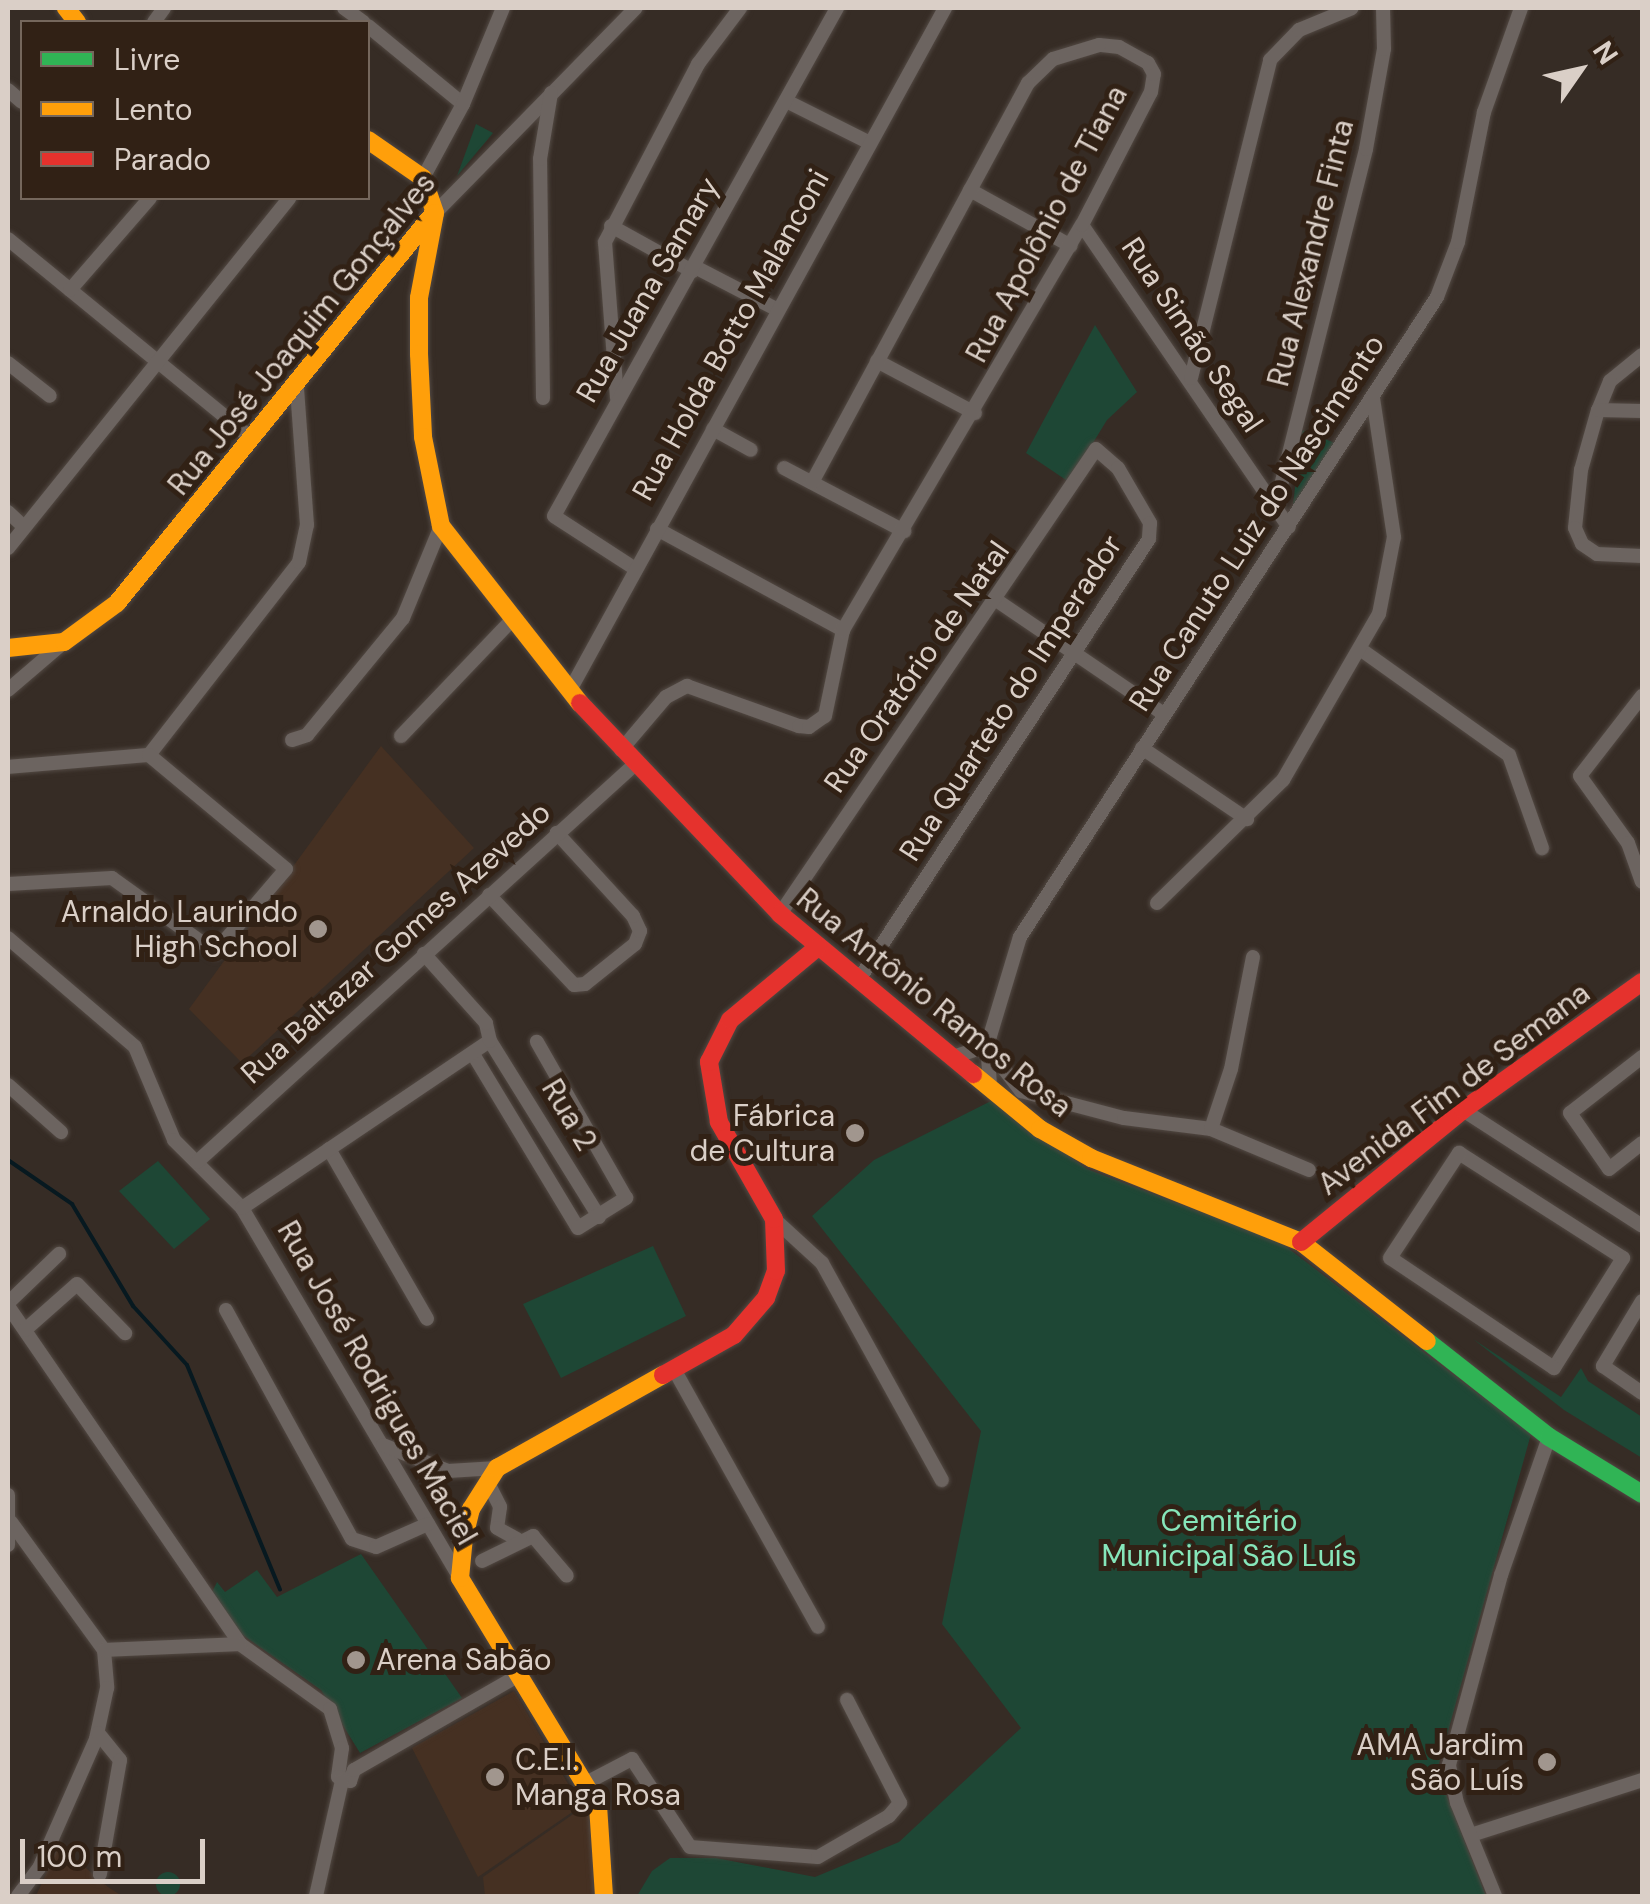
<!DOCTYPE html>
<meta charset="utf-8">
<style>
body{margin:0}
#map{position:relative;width:1650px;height:1904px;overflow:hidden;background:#362c25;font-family:"DM Sans",sans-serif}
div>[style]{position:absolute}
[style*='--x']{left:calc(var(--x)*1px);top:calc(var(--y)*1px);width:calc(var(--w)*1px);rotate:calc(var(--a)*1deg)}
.built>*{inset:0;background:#453022}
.green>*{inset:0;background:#1e4735}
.round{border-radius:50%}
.stream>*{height:4px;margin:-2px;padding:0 2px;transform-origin:2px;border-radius:2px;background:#071920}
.roads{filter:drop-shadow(0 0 2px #524943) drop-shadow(0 0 2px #524943)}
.street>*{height:14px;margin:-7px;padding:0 7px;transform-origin:7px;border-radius:7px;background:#6c6460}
.fast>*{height:18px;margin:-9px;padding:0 9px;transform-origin:9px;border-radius:9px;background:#30b455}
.slow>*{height:18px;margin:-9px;padding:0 9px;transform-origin:9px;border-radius:9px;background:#ff9f0a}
.jam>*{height:18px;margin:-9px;padding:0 9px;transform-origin:9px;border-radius:9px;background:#e5322d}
.dots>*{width:28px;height:28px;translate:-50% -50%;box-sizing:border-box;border:5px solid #312115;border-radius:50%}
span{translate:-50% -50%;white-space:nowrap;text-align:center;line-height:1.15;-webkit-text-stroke:10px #312115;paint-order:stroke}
.street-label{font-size:30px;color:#dacfc7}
.poi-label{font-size:30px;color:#dacfc7}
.right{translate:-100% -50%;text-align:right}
.left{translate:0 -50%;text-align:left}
.park-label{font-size:30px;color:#86e6ba}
.frame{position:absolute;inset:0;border:10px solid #dacfc7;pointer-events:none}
.legend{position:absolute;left:20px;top:20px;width:350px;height:180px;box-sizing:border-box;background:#312115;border:2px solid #75675c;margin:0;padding:12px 18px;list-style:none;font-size:30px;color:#dacfc7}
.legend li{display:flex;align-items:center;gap:20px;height:50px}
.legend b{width:50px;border:2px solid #75675c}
.north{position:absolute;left:1530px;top:20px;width:100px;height:100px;-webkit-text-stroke:8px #312115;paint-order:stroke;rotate:56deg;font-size:28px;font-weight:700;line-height:40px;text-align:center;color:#dacfc7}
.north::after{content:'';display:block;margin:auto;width:35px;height:45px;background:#dacfc7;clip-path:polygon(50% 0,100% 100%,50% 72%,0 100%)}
.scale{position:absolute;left:20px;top:1839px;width:185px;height:45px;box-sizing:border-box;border:5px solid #dacfc7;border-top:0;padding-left:12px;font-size:30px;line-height:35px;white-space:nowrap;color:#dacfc7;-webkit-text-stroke:8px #312115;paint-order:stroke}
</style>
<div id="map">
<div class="built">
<div style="clip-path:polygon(381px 746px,474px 848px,242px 1063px,189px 1009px)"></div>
<div style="clip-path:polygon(514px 1691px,581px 1806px,478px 1877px,412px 1748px)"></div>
<div style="clip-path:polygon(582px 1808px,595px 1825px,593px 1896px,485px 1896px,483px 1877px)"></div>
<div style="clip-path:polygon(59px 1845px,108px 1887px,122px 1896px,36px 1896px)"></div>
</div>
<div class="green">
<div style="clip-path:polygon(476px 124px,493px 133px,457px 176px)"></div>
<div style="clip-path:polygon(1095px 325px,1137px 392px,1107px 420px,1069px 482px,1026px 453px)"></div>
<div style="clip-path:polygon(1302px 430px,1340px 445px,1292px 513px)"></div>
<div style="clip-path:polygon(993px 1100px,1087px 1169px,1280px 1242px,1531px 1434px,1437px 1771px,1486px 1896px,637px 1896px,652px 1871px,670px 1858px,716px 1858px,815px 1877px,899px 1842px,1021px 1728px,942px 1624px,981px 1431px,812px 1216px,874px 1160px)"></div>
<div style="clip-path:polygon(158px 1161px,210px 1219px,174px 1249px,119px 1191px)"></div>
<div style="clip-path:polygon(653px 1246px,686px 1316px,561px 1378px,523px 1304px)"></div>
<div style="clip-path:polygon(1473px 1339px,1561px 1397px,1581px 1368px,1588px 1381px,1642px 1417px,1642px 1458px,1564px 1410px)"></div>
<div style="clip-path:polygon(361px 1554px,462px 1698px,360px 1753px,321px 1690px,237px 1631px,211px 1594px,217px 1582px,225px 1592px,257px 1570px,277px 1597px)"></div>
<div class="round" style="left:156px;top:1872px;width:24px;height:24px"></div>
</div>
<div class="stream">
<div style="--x:8;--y:1160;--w:78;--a:34.5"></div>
<div style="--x:72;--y:1204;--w:119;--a:59.1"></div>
<div style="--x:133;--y:1306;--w:80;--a:47.5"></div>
<div style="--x:187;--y:1365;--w:243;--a:67.5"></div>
</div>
<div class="roads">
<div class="street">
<div style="--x:344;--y:8;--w:24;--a:36"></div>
<div style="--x:154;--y:22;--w:17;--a:-54"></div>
<div style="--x:368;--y:26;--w:123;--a:39.4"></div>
<div style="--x:8;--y:90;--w:18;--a:41"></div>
<div style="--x:786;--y:101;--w:92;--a:26.6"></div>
<div style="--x:423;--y:178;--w:84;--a:-61.6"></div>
<div style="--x:463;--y:104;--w:104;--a:-67.4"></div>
<div style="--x:970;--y:190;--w:115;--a:29"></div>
<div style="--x:435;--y:213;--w:287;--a:-45.6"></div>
<div style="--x:1082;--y:225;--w:366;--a:55.6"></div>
<div style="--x:611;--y:226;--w:93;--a:29.1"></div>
<div style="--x:8;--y:239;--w:311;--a:39.3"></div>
<div style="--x:695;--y:267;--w:93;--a:27.4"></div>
<div style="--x:70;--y:290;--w:122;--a:-49"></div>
<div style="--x:1642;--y:355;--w:41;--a:140.9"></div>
<div style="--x:1610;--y:381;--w:31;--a:112"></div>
<div style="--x:1598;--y:410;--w:62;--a:105.8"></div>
<div style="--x:1581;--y:470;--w:58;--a:95.9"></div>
<div style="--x:1575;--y:528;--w:17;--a:66"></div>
<div style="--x:1582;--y:544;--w:18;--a:34"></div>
<div style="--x:1597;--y:554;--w:45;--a:2.5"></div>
<div style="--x:877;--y:361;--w:111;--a:28"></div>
<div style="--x:8;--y:363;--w:53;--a:38.2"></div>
<div style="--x:1191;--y:378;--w:328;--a:-76"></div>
<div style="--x:1270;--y:60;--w:42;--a:-46"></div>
<div style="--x:1299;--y:30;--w:57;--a:-22.5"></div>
<div style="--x:543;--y:398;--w:239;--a:-90.7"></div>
<div style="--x:540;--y:159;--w:67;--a:-80.5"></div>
<div style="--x:617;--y:398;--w:156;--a:-94.4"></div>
<div style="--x:605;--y:242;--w:201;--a:-62.4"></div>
<div style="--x:698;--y:64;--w:70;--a:-53.1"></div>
<div style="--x:1598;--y:410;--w:44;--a:1.3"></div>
<div style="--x:713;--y:429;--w:43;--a:28.9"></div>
<div style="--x:784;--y:468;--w:136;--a:27.7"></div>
<div style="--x:1275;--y:509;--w:371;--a:-75.8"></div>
<div style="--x:1366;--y:149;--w:102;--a:-79.8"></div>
<div style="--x:1384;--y:49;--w:41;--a:-91.4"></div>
<div style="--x:8;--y:512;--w:22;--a:43"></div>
<div style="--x:657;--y:529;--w:212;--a:28.5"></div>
<div style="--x:8;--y:548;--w:449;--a:-51.2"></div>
<div style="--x:634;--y:568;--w:95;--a:-147"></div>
<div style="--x:554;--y:516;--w:582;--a:-60.88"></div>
<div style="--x:996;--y:600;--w:203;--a:34.2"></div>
<div style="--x:1363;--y:651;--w:179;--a:35.5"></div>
<div style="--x:1509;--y:755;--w:99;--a:70.5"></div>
<div style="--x:8;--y:690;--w:74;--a:-40.6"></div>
<div style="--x:569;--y:692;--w:781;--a:-61.2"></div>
<div style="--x:1642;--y:696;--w:101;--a:127.8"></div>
<div style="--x:1580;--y:776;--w:82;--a:54.4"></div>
<div style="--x:1628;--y:843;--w:41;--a:70.3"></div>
<div style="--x:401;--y:736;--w:159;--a:-46.3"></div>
<div style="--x:292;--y:740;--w:16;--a:-18"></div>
<div style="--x:307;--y:735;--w:151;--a:-50.6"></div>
<div style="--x:403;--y:618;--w:100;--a:-67.6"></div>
<div style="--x:1142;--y:748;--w:127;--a:34.1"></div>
<div style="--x:621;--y:750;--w:70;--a:-49.7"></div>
<div style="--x:666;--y:697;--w:24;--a:-28"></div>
<div style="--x:687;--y:686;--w:119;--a:19.7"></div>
<div style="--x:799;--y:726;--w:10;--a:6"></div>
<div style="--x:809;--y:727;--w:19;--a:-35"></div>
<div style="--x:825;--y:716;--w:88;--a:-78.2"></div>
<div style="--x:843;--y:630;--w:470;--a:-59.5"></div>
<div style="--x:1082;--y:225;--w:150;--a:-62.6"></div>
<div style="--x:1151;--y:92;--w:18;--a:-81"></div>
<div style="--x:1154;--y:74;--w:13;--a:-119"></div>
<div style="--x:1148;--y:63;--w:33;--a:-151"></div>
<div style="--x:1119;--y:47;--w:20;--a:-174"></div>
<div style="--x:1099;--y:45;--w:48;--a:163.1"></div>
<div style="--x:1053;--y:59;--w:35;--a:136"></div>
<div style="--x:1028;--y:83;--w:454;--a:118.4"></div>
<div style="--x:149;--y:755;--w:244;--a:-52.1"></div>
<div style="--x:299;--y:562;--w:38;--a:-78"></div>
<div style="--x:307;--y:525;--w:137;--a:-94.2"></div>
<div style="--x:8;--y:767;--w:142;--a:-4.9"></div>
<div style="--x:149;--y:755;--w:178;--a:39.8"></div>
<div style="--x:286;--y:869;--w:109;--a:130.5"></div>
<div style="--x:215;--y:952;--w:127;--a:-144.3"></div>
<div style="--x:112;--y:878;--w:104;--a:176.7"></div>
<div style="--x:489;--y:895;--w:124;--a:46.6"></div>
<div style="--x:574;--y:985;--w:11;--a:-5"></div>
<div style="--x:585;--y:984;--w:64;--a:-38.7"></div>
<div style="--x:635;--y:944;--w:14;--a:-69"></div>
<div style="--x:640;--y:931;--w:17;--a:-115"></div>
<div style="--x:633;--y:916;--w:113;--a:-132.5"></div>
<div style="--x:1157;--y:903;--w:176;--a:-44.3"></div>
<div style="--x:1283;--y:780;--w:192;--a:-60"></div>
<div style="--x:1379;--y:614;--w:78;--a:-79"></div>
<div style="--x:1394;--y:537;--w:141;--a:-98.6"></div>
<div style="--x:780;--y:914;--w:562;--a:-55.8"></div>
<div style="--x:1096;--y:449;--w:29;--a:41"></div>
<div style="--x:1118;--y:468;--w:64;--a:59.8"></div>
<div style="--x:1150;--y:523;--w:16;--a:94"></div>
<div style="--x:1149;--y:539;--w:526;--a:123.36"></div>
<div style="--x:8;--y:938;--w:167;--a:40.6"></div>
<div style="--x:135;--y:1047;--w:101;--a:67.2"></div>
<div style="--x:174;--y:1140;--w:96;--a:45"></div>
<div style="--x:242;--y:1208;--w:429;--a:59.5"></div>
<div style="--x:490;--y:1041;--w:207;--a:58.2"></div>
<div style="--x:987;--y:1047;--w:56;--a:52.3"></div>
<div style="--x:1021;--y:1091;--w:106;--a:14.7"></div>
<div style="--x:1124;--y:1118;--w:88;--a:7.2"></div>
<div style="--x:1211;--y:1129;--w:106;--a:22.7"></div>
<div style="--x:473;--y:1054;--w:203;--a:58.9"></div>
<div style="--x:578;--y:1228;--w:57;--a:-32"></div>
<div style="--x:626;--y:1198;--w:180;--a:-119.7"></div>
<div style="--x:956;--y:1056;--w:33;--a:-18"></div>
<div style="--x:1642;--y:1057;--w:91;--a:142.1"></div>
<div style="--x:1570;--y:1113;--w:68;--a:55.1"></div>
<div style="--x:1609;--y:1169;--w:42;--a:-38.2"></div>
<div style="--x:8;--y:1085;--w:71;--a:41.6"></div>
<div style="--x:990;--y:1085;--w:39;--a:-94"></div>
<div style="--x:987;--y:1046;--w:114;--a:-73.2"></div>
<div style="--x:1020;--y:937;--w:764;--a:-56.91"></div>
<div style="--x:1437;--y:297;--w:59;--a:-69.1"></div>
<div style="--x:1458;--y:242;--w:133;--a:-78.7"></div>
<div style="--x:1484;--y:112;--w:110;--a:-70.4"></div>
<div style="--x:1463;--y:1110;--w:213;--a:32.9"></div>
<div style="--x:1211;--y:1129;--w:63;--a:-71.6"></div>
<div style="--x:1231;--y:1069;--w:114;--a:-78.9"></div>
<div style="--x:329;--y:1149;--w:196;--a:60"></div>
<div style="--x:1459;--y:1153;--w:195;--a:32.6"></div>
<div style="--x:1623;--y:1258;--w:130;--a:122.1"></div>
<div style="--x:1554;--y:1368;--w:197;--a:-146.1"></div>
<div style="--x:1390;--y:1258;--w:126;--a:-56.7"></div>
<div style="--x:197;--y:1162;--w:589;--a:-42.25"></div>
<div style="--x:242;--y:1208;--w:299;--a:-34"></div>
<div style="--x:490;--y:1041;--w:18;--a:-103"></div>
<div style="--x:486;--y:1023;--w:93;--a:-131.9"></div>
<div style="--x:774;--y:1219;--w:65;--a:42.5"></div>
<div style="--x:822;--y:1263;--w:248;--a:61.1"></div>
<div style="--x:1642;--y:1301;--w:76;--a:121"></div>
<div style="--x:1603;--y:1366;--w:47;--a:34.7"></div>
<div style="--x:8;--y:1303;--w:71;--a:-43.9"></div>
<div style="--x:8;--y:1306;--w:410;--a:55.5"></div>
<div style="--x:240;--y:1644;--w:111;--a:35.8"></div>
<div style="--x:330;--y:1709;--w:41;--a:72.9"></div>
<div style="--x:342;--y:1748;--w:29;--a:98"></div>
<div style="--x:338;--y:1777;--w:13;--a:18"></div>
<div style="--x:350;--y:1781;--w:12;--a:-70"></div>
<div style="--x:226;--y:1310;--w:261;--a:61.2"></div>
<div style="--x:352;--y:1539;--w:25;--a:18"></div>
<div style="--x:376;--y:1547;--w:57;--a:-23.9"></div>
<div style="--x:25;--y:1330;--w:69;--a:-41.5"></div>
<div style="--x:77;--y:1284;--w:69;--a:45.6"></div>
<div style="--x:675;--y:1371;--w:293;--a:60.8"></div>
<div style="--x:383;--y:1445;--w:70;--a:21.8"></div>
<div style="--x:448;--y:1471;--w:49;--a:-3.5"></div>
<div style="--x:487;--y:1481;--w:29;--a:63"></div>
<div style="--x:500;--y:1507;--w:21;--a:98"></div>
<div style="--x:497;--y:1528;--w:23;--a:29"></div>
<div style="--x:8;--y:1495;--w:50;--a:90"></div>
<div style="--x:11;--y:1522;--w:158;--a:54"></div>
<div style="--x:104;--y:1650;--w:38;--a:85"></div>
<div style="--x:107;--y:1688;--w:52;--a:102.2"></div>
<div style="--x:96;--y:1739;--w:141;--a:113.8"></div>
<div style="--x:39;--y:1868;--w:35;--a:127"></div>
<div style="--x:482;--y:1561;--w:57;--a:-26.1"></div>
<div style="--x:533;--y:1536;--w:52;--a:49.6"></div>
<div style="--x:104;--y:1650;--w:136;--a:-2.5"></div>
<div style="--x:98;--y:1733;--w:35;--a:51"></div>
<div style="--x:120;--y:1760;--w:116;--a:100"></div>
<div style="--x:354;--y:1770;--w:187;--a:-29.9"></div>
<div style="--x:586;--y:1783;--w:52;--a:-27.6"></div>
<div style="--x:632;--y:1759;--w:105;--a:56.6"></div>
<div style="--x:690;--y:1847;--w:128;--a:4.5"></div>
<div style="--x:818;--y:1857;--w:82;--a:-30"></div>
<div style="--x:889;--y:1816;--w:17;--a:-50"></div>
<div style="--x:900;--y:1803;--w:116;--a:-117.2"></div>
<div style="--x:1471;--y:1835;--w:180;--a:-17.8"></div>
<div style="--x:316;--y:1896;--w:118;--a:-77.3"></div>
<div style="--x:1495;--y:1896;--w:100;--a:-112.2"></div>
<div style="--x:1457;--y:1803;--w:39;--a:-102"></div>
<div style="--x:1449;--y:1765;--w:197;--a:-74.7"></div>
<div style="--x:1501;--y:1575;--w:146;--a:-70.8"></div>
</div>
<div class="fast">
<div style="--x:1427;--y:1341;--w:155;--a:38.2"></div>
<div style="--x:1549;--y:1437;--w:109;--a:31.5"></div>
</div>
<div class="slow">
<div style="--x:66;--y:8;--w:18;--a:52"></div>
<div style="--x:368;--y:140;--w:67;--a:34.6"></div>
<div style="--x:423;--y:178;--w:37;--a:71"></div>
<div style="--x:435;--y:213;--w:86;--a:100.7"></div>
<div style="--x:419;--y:298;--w:56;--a:90"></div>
<div style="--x:419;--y:354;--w:83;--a:87.2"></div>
<div style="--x:423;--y:437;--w:91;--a:78.6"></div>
<div style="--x:441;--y:526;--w:225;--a:51.9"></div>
<div style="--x:8;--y:648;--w:56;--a:-6.1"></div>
<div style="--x:64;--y:642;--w:66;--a:-36.3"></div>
<div style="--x:117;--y:603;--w:498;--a:-50.9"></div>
<div style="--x:973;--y:1074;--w:87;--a:39.4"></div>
<div style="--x:1040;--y:1129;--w:59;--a:29.6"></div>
<div style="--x:1091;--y:1158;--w:226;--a:21.8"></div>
<div style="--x:1301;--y:1242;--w:160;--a:38.2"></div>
<div style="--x:604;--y:1896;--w:90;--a:-93.8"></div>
<div style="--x:598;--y:1806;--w:267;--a:-121.2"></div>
<div style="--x:460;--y:1578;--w:41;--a:-84.4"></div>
<div style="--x:464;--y:1537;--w:29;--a:-76"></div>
<div style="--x:471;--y:1509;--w:49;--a:-57.6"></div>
<div style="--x:497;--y:1468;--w:190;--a:-29.3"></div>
</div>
<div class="jam">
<div style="--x:580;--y:703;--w:291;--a:46.5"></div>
<div style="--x:780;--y:914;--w:251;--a:39.7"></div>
<div style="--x:1301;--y:1242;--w:209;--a:-39.2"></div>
<div style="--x:1463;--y:1110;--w:220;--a:-35.6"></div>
<div style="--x:663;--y:1375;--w:81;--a:-29.4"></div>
<div style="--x:734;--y:1335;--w:49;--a:-49.1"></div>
<div style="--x:766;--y:1298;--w:29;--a:-70"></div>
<div style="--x:776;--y:1271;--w:52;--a:-92.2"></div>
<div style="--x:774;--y:1219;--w:112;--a:-119.6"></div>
<div style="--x:719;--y:1122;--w:61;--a:-99.5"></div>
<div style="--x:709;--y:1062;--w:47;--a:-63.4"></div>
<div style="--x:730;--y:1020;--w:114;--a:-39.7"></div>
</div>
</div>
<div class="dots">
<div style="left:318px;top:929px;background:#a1968e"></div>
<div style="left:855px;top:1133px;background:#a1968e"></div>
<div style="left:356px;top:1660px;background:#a1968e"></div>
<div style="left:1547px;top:1762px;background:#a1968e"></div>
<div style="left:495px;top:1777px;background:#a1968e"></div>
</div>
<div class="street-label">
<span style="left:1047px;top:224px;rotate:-62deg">Rua Apolônio de Tiana</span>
<span style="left:1311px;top:253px;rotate:-76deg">Rua Alexandre Finta</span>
<span style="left:648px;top:290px;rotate:-60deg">Rua Juana Samary</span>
<span style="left:302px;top:334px;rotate:-51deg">Rua José Joaquim Gonçalves</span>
<span style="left:731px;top:335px;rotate:-61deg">Rua Holda Botto Malanconi</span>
<span style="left:1192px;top:335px;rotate:56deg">Rua Simão Segal</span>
<span style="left:1257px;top:523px;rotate:-57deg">Rua Canuto Luiz do Nascimento</span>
<span style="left:917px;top:667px;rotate:-55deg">Rua Oratório de Natal</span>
<span style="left:1011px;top:698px;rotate:-57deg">Rua Quarteto do Imperador</span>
<span style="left:396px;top:943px;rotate:-42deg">Rua Baltazar Gomes Azevedo</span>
<span style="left:934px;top:1003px;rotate:39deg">Rua Antônio Ramos Rosa</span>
<span style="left:1454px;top:1089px;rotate:-37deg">Avenida Fim de Semana</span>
<span style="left:569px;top:1115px;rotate:59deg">Rua 2</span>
<span style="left:377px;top:1383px;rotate:60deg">Rua José Rodrigues Maciel</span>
</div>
<div class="poi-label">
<span class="right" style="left:298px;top:929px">Arnaldo Laurindo<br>High School</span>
<span class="right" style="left:835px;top:1133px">Fábrica<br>de Cultura</span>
<span class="left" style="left:376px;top:1660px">Arena Sabão</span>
<span class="right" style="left:1524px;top:1762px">AMA Jardim<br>São Luís</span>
<span class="left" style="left:515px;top:1777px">C.E.I.<br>Manga Rosa</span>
</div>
<div class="park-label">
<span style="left:1229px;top:1538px">Cemitério<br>Municipal São Luís</span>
</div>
<div class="frame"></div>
<ul class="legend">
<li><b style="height:12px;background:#30b455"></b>Livre</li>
<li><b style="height:12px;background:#ff9f0a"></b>Lento</li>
<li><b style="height:12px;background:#e5322d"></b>Parado</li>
</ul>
<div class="north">N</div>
<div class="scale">100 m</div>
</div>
